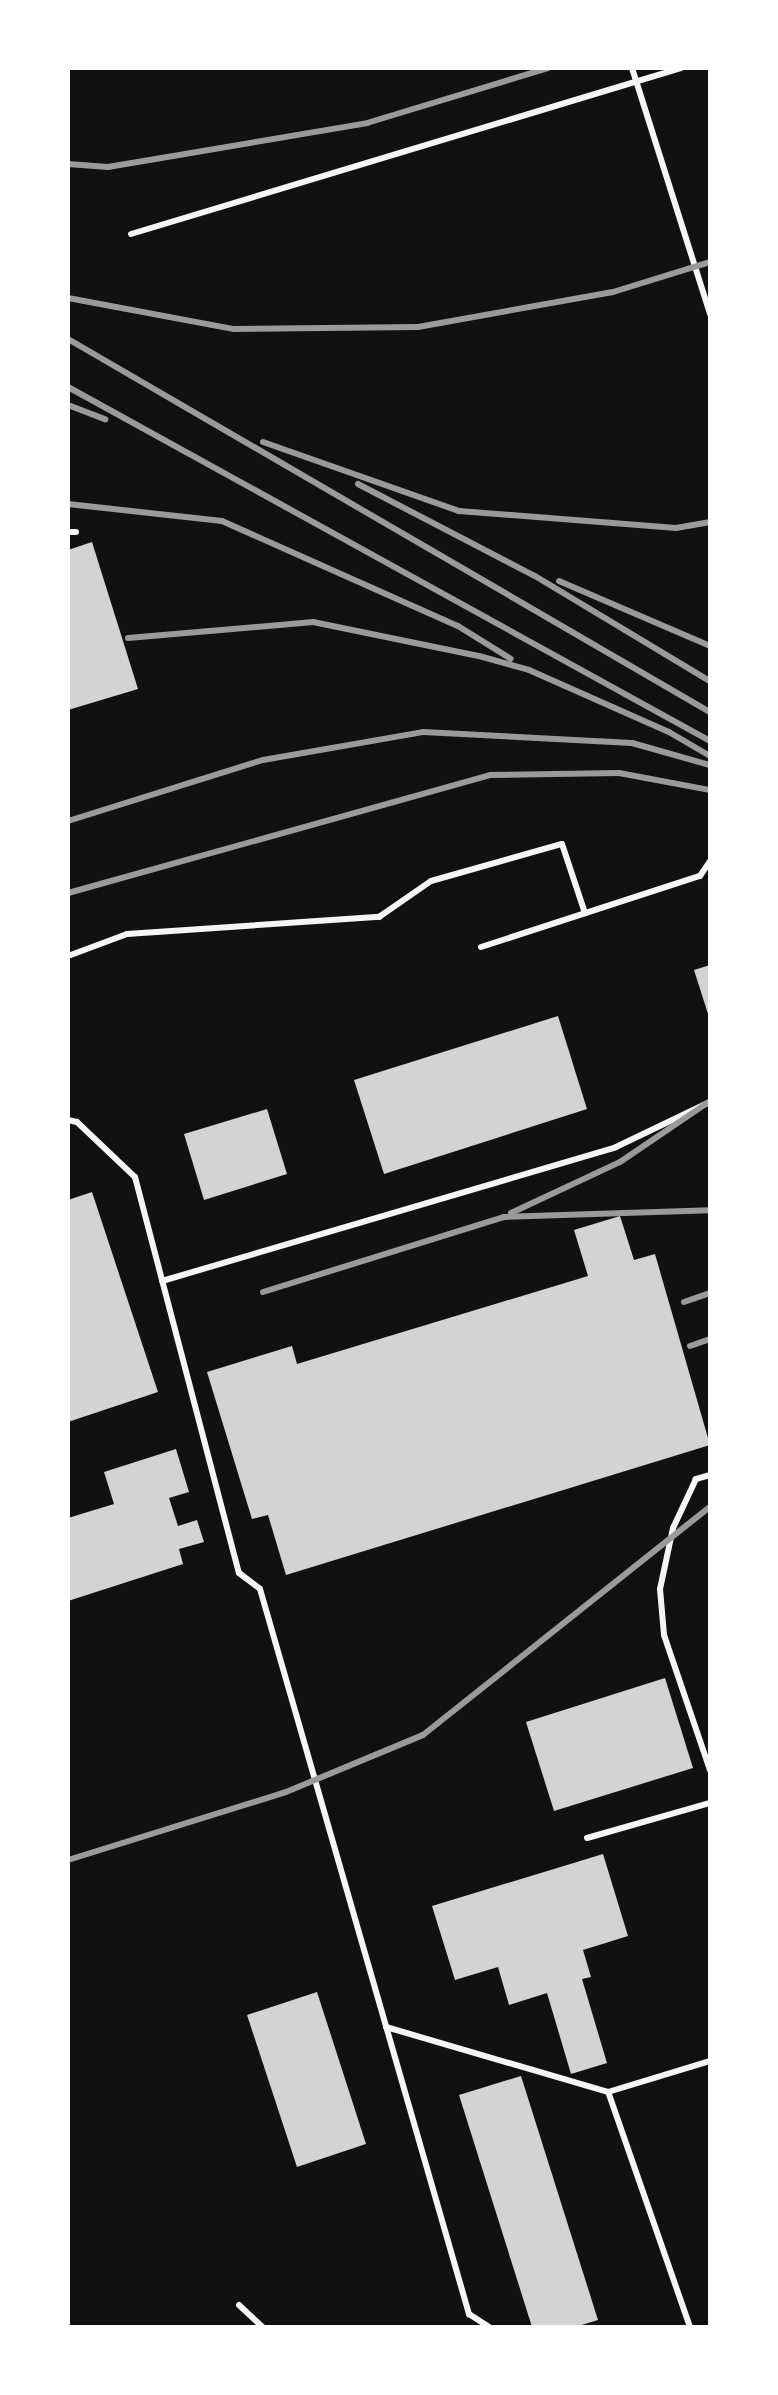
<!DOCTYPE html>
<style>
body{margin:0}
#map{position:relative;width:778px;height:2395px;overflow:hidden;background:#111;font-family:"IBM Plex Sans",sans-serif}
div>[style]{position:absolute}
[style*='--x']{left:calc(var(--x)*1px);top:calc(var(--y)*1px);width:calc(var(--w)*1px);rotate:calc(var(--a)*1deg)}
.building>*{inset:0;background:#d3d3d3}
.service>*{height:6px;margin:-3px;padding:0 3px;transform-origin:3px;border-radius:3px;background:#f5f5f5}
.rail>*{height:6px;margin:-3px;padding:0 3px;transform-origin:3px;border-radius:3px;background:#9a9a9a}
span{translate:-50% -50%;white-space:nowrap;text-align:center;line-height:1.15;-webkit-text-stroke:6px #fff;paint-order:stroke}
.frame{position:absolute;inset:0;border:70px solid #fff;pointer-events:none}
</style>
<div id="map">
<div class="building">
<div style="clip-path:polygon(92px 542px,138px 689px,68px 710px,68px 550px)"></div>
<div style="clip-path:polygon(710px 965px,710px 1017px,709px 1017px,694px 970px)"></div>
<div style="clip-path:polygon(558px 1016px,587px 1109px,384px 1174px,354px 1080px)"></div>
<div style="clip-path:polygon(267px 1109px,287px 1174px,204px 1200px,184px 1134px)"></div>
<div style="clip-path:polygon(92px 1192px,158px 1392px,68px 1422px,68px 1200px)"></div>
<div style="clip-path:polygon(620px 1216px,634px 1260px,655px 1254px,710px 1445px,286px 1575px,268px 1515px,252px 1519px,207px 1372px,292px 1346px,297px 1364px,588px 1276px,574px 1230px)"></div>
<div style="clip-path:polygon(176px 1449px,189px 1492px,169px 1498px,178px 1526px,197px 1520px,204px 1542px,179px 1549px,183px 1564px,68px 1601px,68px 1518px,114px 1504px,104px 1472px)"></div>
<div style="clip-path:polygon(665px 1678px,693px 1768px,554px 1811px,526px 1722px)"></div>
<div style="clip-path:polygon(603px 1854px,628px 1936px,583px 1950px,591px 1977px,582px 1979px,607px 2063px,571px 2074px,547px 1993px,509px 2005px,498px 1967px,455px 1980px,432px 1906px)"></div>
<div style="clip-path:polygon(317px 1992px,366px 2144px,297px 2167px,247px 2015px)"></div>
<div style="clip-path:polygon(521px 2076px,598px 2320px,575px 2327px,532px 2327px,459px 2095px)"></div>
</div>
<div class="service">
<div style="--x:632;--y:68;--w:258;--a:72.4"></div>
<div style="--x:131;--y:234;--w:575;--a:-16.79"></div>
<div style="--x:68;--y:532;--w:8;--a:0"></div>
<div style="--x:481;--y:947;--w:230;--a:-18"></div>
<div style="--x:700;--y:876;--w:18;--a:-56"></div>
<div style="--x:68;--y:956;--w:63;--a:-20.4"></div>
<div style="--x:127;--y:934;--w:253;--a:-3.9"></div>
<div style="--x:379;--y:917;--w:63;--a:-34.7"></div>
<div style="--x:431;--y:881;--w:136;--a:-15.8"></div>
<div style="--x:562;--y:844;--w:73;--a:71.6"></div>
<div style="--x:68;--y:1120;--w:9;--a:13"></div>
<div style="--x:77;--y:1122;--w:80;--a:43.5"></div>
<div style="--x:135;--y:1177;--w:409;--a:75.3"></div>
<div style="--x:239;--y:1573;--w:26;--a:37"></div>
<div style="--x:260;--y:1589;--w:755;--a:73.92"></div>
<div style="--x:469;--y:2314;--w:24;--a:33"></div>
<div style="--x:162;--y:1281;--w:473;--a:-16.4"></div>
<div style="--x:616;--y:1147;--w:104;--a:-25.6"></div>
<div style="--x:710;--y:1475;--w:15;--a:164"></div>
<div style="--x:696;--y:1479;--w:54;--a:115.1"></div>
<div style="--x:673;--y:1528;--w:62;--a:102"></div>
<div style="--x:660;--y:1589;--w:46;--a:85"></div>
<div style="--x:664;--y:1635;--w:143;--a:71.2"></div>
<div style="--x:587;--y:1838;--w:128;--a:-15.9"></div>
<div style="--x:386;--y:2027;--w:231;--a:16.3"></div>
<div style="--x:239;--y:2305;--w:33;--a:43"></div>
<div style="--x:690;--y:2327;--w:249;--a:-109.2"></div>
<div style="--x:608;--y:2092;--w:107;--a:-16.9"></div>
</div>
<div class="rail">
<div style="--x:68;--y:164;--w:40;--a:4.3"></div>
<div style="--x:108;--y:167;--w:263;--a:-9.6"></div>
<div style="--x:367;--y:123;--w:189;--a:-16.9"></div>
<div style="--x:68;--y:298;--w:169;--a:10.6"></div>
<div style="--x:234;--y:329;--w:184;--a:-0.6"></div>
<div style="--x:418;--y:327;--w:198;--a:-10.2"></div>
<div style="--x:613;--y:292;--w:102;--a:-17.2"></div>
<div style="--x:68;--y:339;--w:742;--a:30.16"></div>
<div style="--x:68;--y:387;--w:733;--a:28.87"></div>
<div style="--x:68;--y:405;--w:40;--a:21"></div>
<div style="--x:263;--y:442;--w:208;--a:19.4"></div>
<div style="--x:459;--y:511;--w:218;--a:4.5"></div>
<div style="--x:676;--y:528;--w:35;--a:-10"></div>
<div style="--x:358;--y:484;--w:199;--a:27.5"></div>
<div style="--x:535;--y:576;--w:204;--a:31"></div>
<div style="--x:68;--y:504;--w:155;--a:6.3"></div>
<div style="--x:222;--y:521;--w:258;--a:24"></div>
<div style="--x:458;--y:626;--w:62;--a:31.9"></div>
<div style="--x:559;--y:581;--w:164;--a:23.3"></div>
<div style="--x:128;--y:638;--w:186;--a:-4.9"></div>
<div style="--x:313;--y:622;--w:169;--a:11.6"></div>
<div style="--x:479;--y:656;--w:52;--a:15.6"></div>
<div style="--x:529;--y:670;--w:153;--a:23.9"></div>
<div style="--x:669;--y:732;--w:48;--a:30.3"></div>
<div style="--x:68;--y:821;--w:204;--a:-17.4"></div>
<div style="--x:263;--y:760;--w:162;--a:-9.9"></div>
<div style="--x:423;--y:732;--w:209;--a:3"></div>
<div style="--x:632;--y:743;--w:81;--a:15.8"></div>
<div style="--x:68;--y:893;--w:439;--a:-15.6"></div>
<div style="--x:491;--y:775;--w:128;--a:-0.9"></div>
<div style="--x:619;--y:773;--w:93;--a:10.6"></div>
<div style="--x:511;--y:1213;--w:120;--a:-25.1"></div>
<div style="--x:620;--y:1162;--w:109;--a:-34.1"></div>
<div style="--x:263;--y:1292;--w:252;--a:-17.3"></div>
<div style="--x:504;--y:1217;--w:206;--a:-1.9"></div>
<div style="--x:684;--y:1302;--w:28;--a:-19"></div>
<div style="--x:690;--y:1346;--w:21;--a:-19"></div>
<div style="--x:68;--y:1860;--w:228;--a:-17.3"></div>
<div style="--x:286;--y:1792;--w:148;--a:-22.6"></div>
<div style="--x:423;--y:1735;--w:367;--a:-38.5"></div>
</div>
<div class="frame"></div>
</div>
